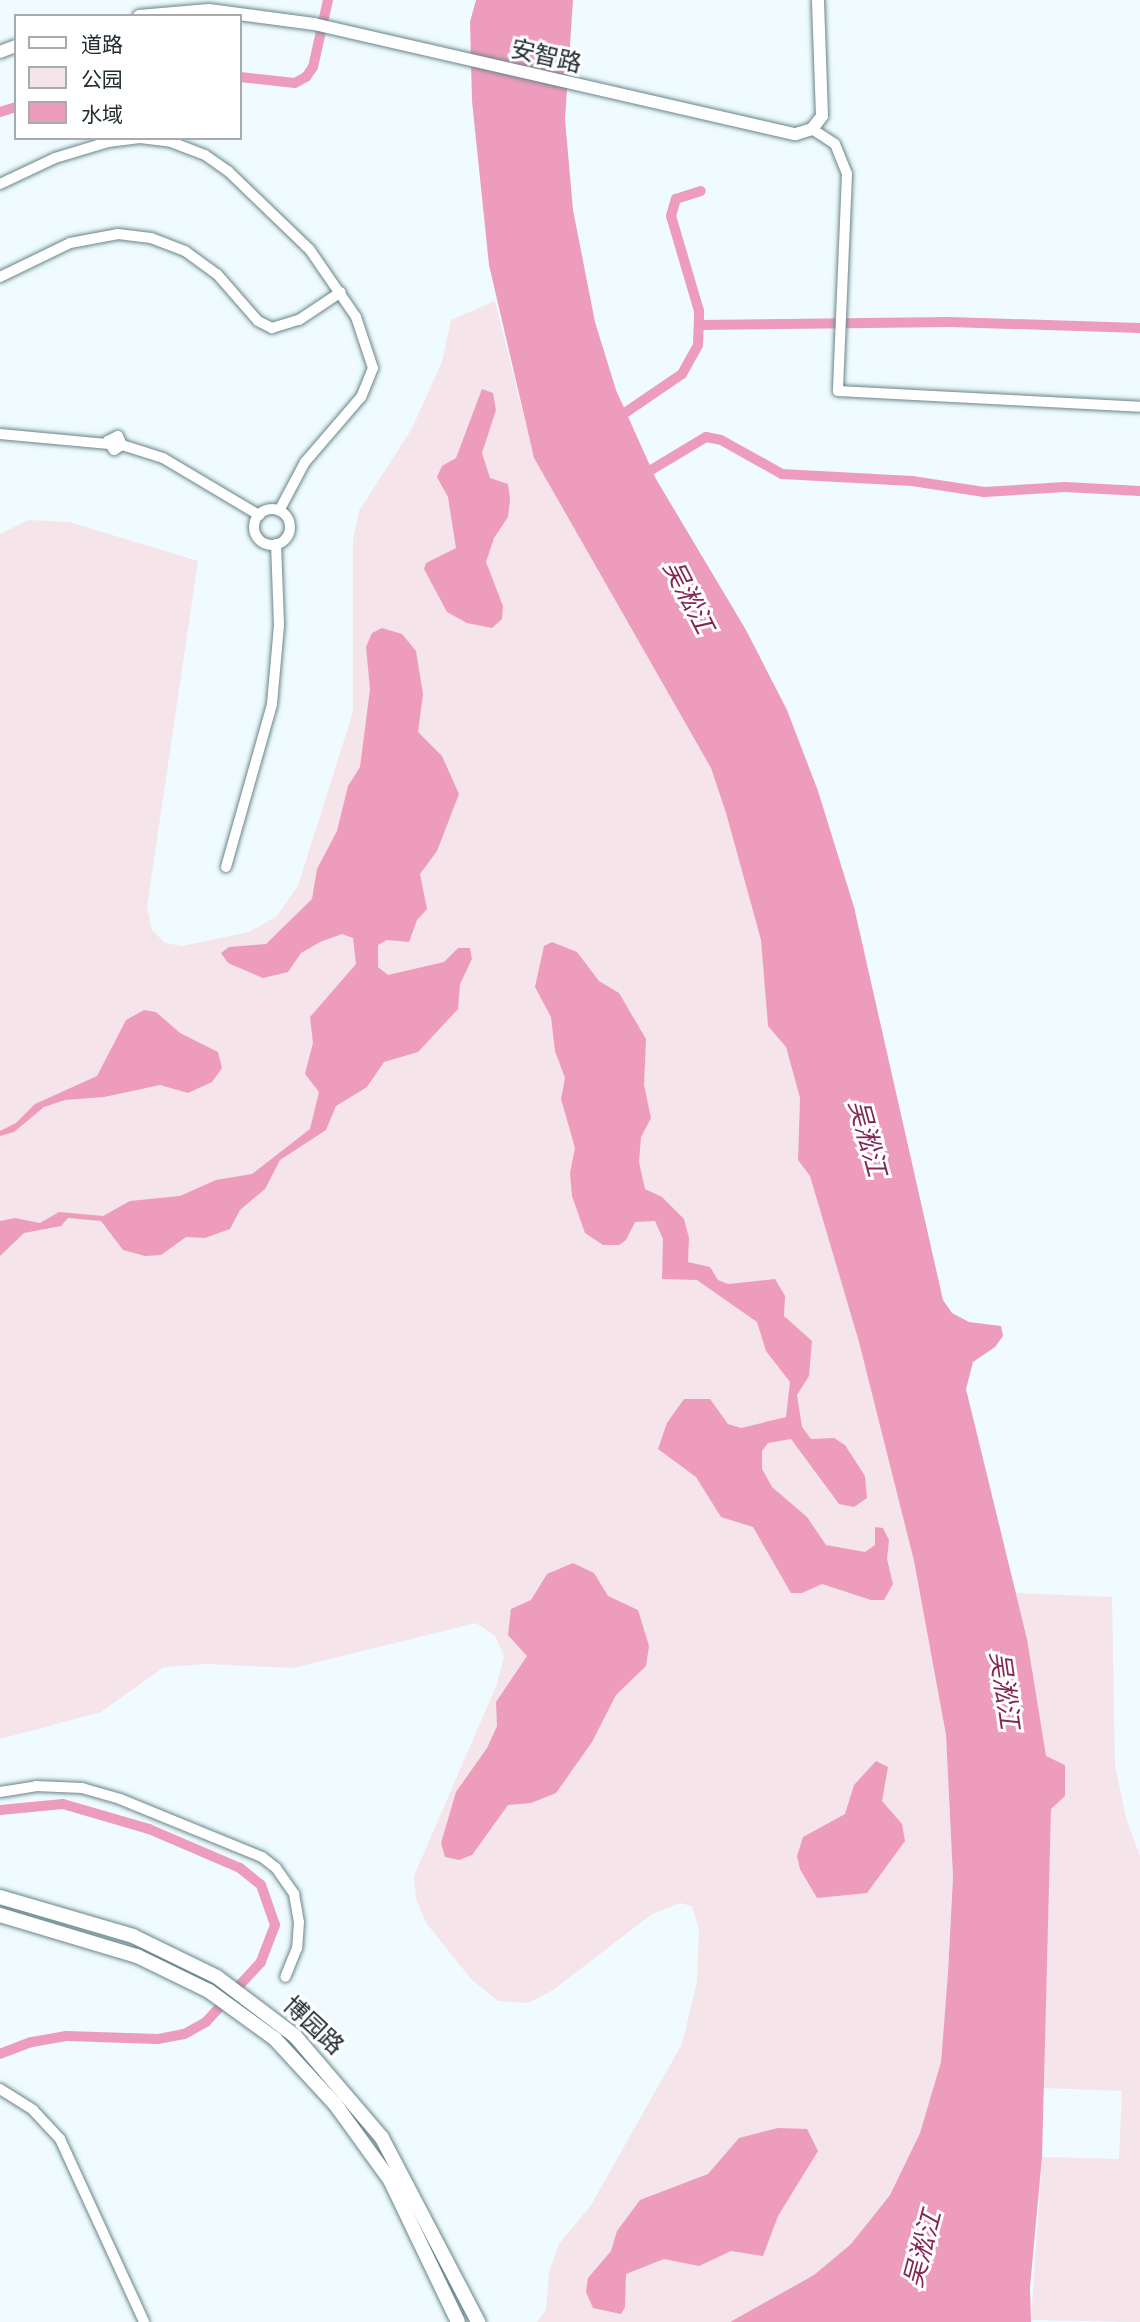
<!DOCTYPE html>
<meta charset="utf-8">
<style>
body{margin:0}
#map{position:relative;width:1140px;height:2322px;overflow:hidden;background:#effbfe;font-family:Karla,"Noto Sans SC",sans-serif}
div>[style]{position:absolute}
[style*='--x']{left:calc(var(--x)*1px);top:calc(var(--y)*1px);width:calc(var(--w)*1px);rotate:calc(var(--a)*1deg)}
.green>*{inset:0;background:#f5e4ea}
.water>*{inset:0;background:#ed9cbc}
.canal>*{height:10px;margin:-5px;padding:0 5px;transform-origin:5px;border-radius:5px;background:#ed9cbc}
.roads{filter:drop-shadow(0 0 2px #68858b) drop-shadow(0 0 2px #68858b)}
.minor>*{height:10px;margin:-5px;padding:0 5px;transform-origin:5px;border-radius:5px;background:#fff}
.minor>.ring{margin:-5px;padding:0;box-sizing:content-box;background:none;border:10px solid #fff;border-radius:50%}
.tertiary>*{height:12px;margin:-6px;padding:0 6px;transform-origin:6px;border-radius:6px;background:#fff}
.primary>*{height:14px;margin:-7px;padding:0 7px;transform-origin:7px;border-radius:7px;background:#fff}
span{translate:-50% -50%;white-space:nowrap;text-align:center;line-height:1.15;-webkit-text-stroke:6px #fff;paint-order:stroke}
.street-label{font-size:24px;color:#212d30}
.water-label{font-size:26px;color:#842654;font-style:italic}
.legend{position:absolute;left:14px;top:14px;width:228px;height:126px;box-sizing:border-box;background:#fff;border:2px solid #a6abac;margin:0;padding:9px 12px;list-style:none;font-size:21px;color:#212d30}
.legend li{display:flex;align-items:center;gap:14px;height:35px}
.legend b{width:35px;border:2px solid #a6abac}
</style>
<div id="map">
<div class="green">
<div style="clip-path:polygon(495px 301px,534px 458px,711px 768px,726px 813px,761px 940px,768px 1025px,786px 1047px,800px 1098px,798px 1160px,810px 1175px,859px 1342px,914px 1561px,946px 1735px,953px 1877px,948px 1972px,941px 2062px,920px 2133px,890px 2195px,851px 2244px,814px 2275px,730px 2322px,537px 2322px,546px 2310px,549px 2272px,559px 2244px,591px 2205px,682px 2044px,697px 1982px,699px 1930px,692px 1906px,680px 1903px,652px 1914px,553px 1990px,528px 2003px,498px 2001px,471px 1979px,427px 1924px,416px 1899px,414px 1876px,497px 1684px,504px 1656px,495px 1636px,476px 1623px,294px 1668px,207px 1664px,164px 1667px,101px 1712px,0 1739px,0 534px,29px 520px,69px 522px,198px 561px,147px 907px,152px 930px,165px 943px,182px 946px,249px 932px,276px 917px,298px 886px,353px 712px,353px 540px,359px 511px,411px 430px,442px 362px,451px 320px)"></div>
<div style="clip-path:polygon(1016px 1593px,1112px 1597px,1115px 1765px,1126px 1818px,1140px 1856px,1140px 2322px,1031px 2320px,1042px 2157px,1119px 2159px,1122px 2091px,1043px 2088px,1051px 1808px,1027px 1639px)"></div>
</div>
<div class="water">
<div style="clip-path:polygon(476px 0,573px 0,565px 119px,573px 210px,595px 322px,616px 390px,656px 479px,746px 630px,787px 710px,818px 791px,854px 907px,943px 1300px,952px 1313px,969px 1322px,1001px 1326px,1003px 1336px,995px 1347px,973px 1362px,966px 1389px,1027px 1639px,1046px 1756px,1065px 1765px,1065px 1796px,1051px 1809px,1042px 2157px,1030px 2287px,1031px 2322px,730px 2322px,814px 2275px,851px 2244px,890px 2195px,920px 2133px,941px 2062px,948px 1973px,953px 1877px,946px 1735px,914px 1561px,859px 1342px,810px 1176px,798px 1160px,800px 1098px,786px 1047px,768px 1026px,761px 940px,726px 813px,711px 768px,534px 458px,489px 265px,472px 101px,470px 22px)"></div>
<div style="clip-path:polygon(482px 389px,493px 393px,496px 410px,482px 453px,490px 478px,508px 484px,510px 499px,508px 517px,494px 538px,486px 562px,503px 606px,502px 619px,492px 628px,467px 623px,447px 612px,424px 569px,426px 563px,456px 548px,448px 497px,437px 477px,442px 466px,456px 458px)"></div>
<div style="clip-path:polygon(382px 628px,402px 634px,416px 651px,423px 694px,418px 732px,442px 756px,459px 794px,437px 851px,420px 874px,427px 909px,417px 920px,409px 942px,387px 940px,378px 945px,378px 967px,388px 975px,444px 962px,458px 948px,470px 948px,472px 959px,460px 984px,458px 1009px,418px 1052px,384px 1062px,367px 1087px,336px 1106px,326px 1130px,280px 1160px,265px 1189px,240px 1210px,230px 1229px,205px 1238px,186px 1237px,161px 1255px,145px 1256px,123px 1250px,101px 1221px,68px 1218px,61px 1226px,24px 1233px,0 1256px,0 1221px,15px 1218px,40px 1223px,59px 1212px,103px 1216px,130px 1201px,180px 1196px,216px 1180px,252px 1174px,310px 1129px,319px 1092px,305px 1074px,313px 1043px,310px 1017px,356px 964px,353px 938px,342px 934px,320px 942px,301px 953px,288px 972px,263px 978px,228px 963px,221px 953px,229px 947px,266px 944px,312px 899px,317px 869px,337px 831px,348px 786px,360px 767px,370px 689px,366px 647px,372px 633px)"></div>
<div style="clip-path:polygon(552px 942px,577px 952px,599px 981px,619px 993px,646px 1039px,644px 1085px,651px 1118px,641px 1137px,639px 1162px,645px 1189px,662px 1197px,684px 1219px,689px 1238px,688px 1262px,710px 1267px,718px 1280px,728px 1284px,775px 1279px,785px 1296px,784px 1316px,812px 1341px,809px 1376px,797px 1395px,802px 1427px,811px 1439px,834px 1438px,845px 1445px,865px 1476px,867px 1498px,854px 1507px,839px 1504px,791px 1439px,768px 1443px,762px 1451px,762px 1469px,772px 1487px,807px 1517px,826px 1545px,865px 1552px,875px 1545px,875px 1527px,883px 1528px,889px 1540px,887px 1559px,893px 1584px,884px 1600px,871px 1600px,822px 1584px,802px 1593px,791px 1593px,753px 1527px,721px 1517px,696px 1477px,658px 1449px,667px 1423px,684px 1399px,710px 1399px,728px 1424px,741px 1428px,786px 1417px,790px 1382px,766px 1351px,757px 1322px,697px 1280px,662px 1279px,663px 1239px,655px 1221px,635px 1222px,626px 1240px,619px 1245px,603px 1245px,585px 1233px,572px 1196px,570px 1173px,575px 1148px,561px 1099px,565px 1078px,555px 1051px,551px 1017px,535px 987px,544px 946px)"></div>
<div style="clip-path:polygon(144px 1010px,156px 1012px,180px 1033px,218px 1052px,222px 1068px,212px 1082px,188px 1093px,160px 1085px,104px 1097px,65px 1100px,44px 1107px,14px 1132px,0 1136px,0 1131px,16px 1123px,35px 1104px,97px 1076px,126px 1020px)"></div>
<div style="clip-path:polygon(573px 1563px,594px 1573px,608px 1596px,638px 1610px,649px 1646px,646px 1666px,616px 1695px,592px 1742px,556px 1793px,531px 1803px,508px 1805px,472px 1855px,459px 1860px,445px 1857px,441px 1843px,456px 1792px,487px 1748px,497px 1726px,496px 1702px,527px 1656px,508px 1635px,511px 1609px,531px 1600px,547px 1574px)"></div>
<div style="clip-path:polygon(876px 1761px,888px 1767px,882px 1801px,902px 1824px,905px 1841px,867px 1893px,817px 1898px,800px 1869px,797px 1856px,803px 1837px,845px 1814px,854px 1785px)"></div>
<div style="clip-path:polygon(778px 2128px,807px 2129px,818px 2151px,778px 2216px,763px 2256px,731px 2251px,699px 2266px,664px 2259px,626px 2274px,625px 2307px,621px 2314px,593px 2308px,586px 2292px,588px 2278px,611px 2251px,617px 2231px,640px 2200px,708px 2174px,739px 2138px)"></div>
</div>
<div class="canal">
<div style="--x:240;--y:77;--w:55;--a:6.2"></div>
<div style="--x:295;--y:83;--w:13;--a:-29"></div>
<div style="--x:306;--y:77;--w:12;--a:-55"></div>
<div style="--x:313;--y:67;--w:69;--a:-77.4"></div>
<div style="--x:0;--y:112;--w:17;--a:-17"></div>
<div style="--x:701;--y:325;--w:249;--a:-0.7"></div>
<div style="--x:950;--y:322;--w:190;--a:1.8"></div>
<div style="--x:616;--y:419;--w:80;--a:-34.3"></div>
<div style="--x:682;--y:374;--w:33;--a:-61"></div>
<div style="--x:698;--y:345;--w:34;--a:-88"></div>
<div style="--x:699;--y:311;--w:99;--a:-106.4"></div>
<div style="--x:671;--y:216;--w:18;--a:-74"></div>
<div style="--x:676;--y:199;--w:26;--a:-18"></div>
<div style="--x:641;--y:476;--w:76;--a:-31"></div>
<div style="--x:706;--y:437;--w:15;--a:11"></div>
<div style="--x:721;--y:440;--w:70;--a:29.1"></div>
<div style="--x:782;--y:474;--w:130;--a:3.1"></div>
<div style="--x:912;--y:481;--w:73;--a:8.7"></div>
<div style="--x:984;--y:492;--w:81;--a:-3.5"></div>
<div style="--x:1065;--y:487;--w:75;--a:3.1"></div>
<div style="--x:0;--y:1810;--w:63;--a:-5.4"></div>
<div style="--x:63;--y:1804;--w:90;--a:16.2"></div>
<div style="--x:149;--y:1829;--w:99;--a:23.2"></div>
<div style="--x:240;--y:1868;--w:27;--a:39"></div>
<div style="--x:261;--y:1885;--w:42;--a:70.7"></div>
<div style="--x:275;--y:1925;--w:40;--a:111"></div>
<div style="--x:261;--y:1962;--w:81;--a:132.5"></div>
<div style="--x:206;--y:2022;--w:25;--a:151"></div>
<div style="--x:184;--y:2034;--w:26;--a:169"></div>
<div style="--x:158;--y:2039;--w:92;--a:-178.1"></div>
<div style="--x:66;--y:2036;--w:36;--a:170"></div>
<div style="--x:31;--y:2042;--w:33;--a:159"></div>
</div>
<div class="roads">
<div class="minor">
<div style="--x:812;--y:129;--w:27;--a:33"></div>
<div style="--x:835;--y:144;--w:32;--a:68"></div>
<div style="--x:847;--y:174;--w:217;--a:92.4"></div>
<div style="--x:838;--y:391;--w:302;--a:3"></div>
<div style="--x:0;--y:184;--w:61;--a:-25.3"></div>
<div style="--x:55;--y:158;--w:55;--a:-16.8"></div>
<div style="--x:108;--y:142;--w:32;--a:-7"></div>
<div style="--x:140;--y:138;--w:31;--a:7"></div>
<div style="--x:171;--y:142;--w:36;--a:21"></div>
<div style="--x:205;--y:155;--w:29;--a:35"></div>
<div style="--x:229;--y:172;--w:112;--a:43.9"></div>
<div style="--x:310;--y:250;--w:81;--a:55.5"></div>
<div style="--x:356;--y:317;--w:54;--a:71.6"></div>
<div style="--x:373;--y:368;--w:31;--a:112"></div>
<div style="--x:361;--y:397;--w:86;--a:130.7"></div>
<div style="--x:305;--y:462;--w:55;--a:118"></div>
<div style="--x:0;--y:277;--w:78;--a:-25.9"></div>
<div style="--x:70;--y:243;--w:49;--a:-10.6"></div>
<div style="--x:118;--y:234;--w:33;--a:7"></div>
<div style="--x:151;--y:238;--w:36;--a:21"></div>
<div style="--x:185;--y:251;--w:39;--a:36"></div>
<div style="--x:217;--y:274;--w:62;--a:48.9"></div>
<div style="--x:258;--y:321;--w:16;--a:27"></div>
<div style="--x:272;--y:328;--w:28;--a:-17"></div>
<div style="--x:299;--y:320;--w:50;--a:-33.7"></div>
<div style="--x:0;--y:434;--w:107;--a:5.3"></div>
<div style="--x:122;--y:445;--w:9;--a:148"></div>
<div style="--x:114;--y:450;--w:11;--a:-124"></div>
<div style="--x:108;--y:441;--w:11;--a:-27"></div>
<div style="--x:118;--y:436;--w:10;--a:66"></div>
<div style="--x:122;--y:445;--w:43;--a:17.6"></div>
<div style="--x:163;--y:458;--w:112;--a:30.7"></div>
<div class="ring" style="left:254px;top:509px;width:26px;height:26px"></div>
<div style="--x:226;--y:867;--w:169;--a:-74.2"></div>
<div style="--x:272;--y:704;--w:79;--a:-84.9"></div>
<div style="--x:279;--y:625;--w:81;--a:-92.1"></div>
<div style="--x:0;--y:1792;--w:36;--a:-9"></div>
<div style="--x:36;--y:1786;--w:46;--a:2.5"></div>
<div style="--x:82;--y:1788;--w:40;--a:16"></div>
<div style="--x:120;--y:1799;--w:153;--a:22.2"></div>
<div style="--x:262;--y:1857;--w:18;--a:38"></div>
<div style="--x:276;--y:1868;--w:32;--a:55"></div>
<div style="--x:294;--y:1894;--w:28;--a:80"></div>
<div style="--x:299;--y:1922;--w:26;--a:94"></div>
<div style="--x:297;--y:1948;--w:31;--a:112"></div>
<div style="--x:0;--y:2089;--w:39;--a:32"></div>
<div style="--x:33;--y:2110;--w:40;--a:47"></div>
<div style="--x:60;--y:2139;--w:201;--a:65.3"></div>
</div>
<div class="tertiary">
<div style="--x:139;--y:16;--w:70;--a:-4.9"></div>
<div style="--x:209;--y:10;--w:106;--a:7.6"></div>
<div style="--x:314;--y:24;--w:494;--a:12.9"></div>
<div style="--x:796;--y:134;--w:17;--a:-17"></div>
<div style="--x:812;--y:129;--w:16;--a:-52"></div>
<div style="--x:822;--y:116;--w:116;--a:-92"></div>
<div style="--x:0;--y:52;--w:17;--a:-21"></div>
</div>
<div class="primary">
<div style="--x:0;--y:1897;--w:139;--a:16.3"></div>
<div style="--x:133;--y:1936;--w:93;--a:26"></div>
<div style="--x:217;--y:1977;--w:98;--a:37.1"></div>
<div style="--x:295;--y:2036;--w:134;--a:49.5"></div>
<div style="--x:382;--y:2138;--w:208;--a:62.4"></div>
<div style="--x:0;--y:1915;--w:143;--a:16.7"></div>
<div style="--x:137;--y:1956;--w:80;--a:25.9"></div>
<div style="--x:209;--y:1991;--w:82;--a:36"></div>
<div style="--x:275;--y:2039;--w:88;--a:47.3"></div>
<div style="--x:335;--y:2104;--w:94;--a:54.1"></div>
<div style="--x:390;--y:2180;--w:157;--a:64.4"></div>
</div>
</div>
<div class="street-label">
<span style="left:546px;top:57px;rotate:13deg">安智路</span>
<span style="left:313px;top:2026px;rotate:43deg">博园路</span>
</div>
<div class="water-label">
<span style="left:688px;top:597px;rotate:63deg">吴淞江</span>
<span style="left:867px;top:1138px;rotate:75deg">吴淞江</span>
<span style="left:1004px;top:1690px;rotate:82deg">吴淞江</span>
<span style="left:923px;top:2249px;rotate:-75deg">吴淞江</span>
</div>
<ul class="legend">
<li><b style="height:9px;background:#fff"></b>道路</li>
<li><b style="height:19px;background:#f5e4ea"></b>公园</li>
<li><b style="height:19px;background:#ed9cbc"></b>水域</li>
</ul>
</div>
